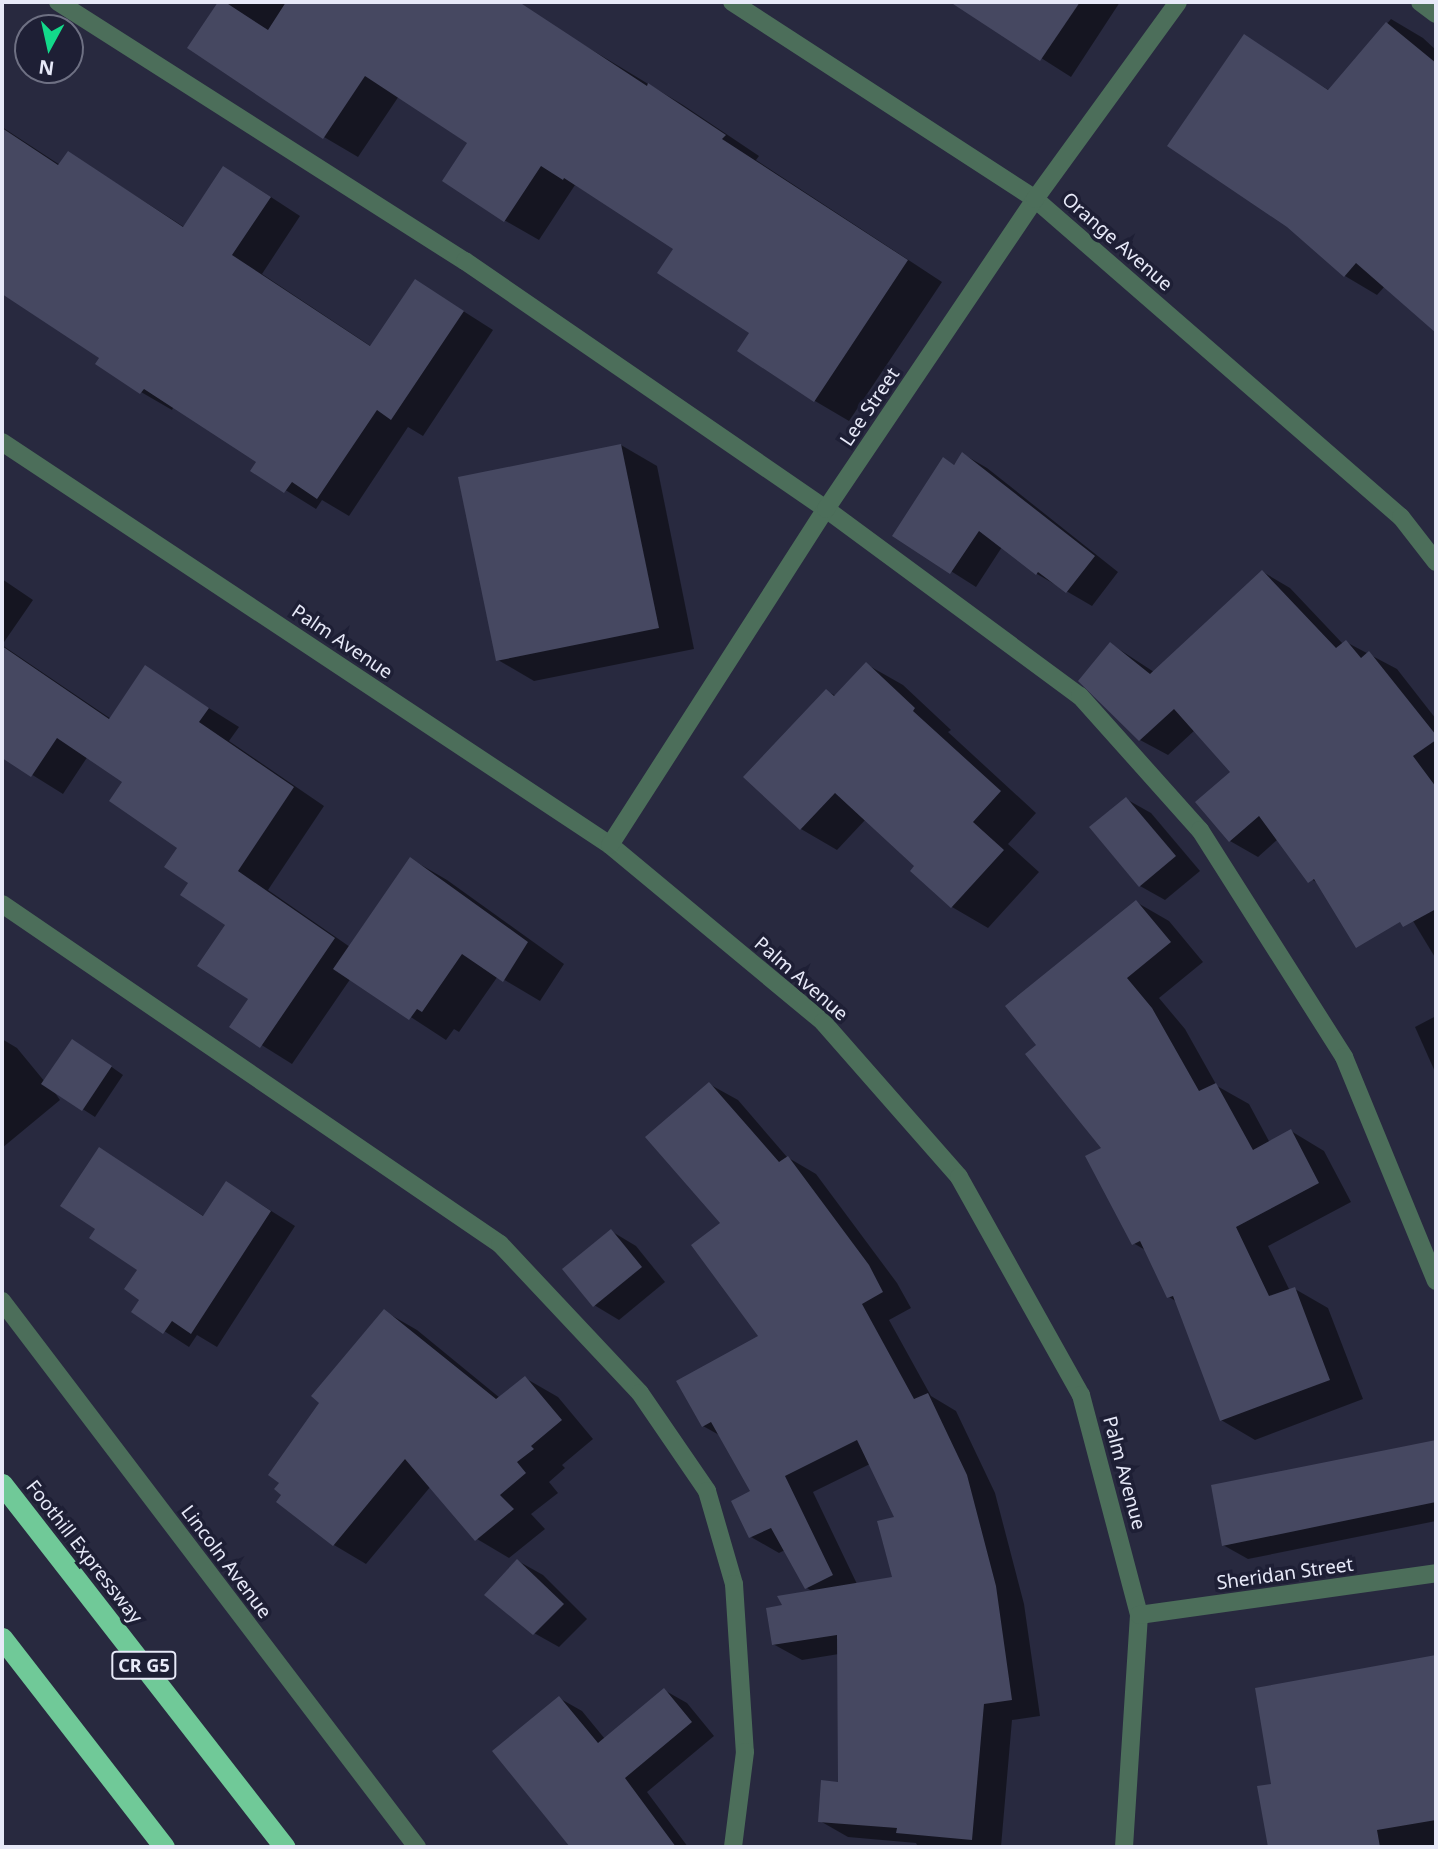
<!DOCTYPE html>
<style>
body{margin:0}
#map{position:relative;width:1438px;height:1849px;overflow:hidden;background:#28293f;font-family:"Noto Sans",sans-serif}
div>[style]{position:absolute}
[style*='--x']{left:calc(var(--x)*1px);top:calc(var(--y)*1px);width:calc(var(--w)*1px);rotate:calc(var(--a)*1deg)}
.shadow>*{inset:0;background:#0007}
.building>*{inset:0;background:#464861}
.lane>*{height:18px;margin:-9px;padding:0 9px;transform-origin:9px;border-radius:9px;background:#4c6e5a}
.street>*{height:18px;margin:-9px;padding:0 9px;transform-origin:9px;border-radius:9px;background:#4c6e5a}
.highway>*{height:21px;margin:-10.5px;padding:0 10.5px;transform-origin:10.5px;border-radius:10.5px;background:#70c998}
span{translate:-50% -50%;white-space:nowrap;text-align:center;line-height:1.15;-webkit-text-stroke:7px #1e1f35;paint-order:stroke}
.shield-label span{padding:2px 5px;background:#1e1f35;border:2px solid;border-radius:5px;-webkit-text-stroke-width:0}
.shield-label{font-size:18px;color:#e7e9f8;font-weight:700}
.street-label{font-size:19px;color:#e7e9f8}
.frame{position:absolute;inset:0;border:4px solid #e7e9f8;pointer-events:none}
.north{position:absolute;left:14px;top:14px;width:70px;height:70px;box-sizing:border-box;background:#1e1f35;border:2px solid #6e7083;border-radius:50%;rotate:188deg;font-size:19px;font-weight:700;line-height:28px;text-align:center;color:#e7e9f8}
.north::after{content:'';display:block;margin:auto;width:24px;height:32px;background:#13d98a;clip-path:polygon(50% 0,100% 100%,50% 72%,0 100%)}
</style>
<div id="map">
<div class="shadow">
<div style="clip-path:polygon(220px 2px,504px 2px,545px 30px,549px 24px,683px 105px,759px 156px,756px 160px,942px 282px,849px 421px,815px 401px,675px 248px,575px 185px,539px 240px,504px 220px,470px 143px,399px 96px,358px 157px,324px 137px,189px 48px)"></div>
<div style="clip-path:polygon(968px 2px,1120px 2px,1071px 77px,977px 17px,981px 10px)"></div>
<div style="clip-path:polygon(1391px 19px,1423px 38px,1436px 50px,1436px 331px,1385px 286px,1377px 295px,1345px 276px,1244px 36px,1330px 91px)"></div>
<div style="clip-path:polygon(2px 127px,60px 165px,69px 153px,184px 227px,224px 168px,254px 186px,300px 216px,262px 274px,372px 347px,416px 281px,493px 330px,423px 436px,408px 427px,349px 516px,322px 500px,316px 509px,253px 470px,259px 461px,174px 406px,172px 410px,141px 392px,101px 357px,2px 292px)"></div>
<div style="clip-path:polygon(621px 445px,657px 466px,694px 649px,534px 681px,498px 660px)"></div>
<div style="clip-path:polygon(963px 454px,987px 468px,1118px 572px,1092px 606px,1037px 574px,1002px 547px,976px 587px,894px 535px)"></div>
<div style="clip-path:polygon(1263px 572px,1290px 588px,1343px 644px,1346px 642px,1397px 669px,1436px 719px,1436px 818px,1333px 892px,1306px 876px,1278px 839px,1258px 857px,1230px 841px,1233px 772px,1195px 730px,1168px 755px,1140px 740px,1111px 644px,1154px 672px)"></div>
<div style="clip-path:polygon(2px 579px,33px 600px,2px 645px,111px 719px,145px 668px,239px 727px,229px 741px,324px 806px,268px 890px,350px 947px,411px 859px,447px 880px,564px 964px,540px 1001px,498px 976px,459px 1032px,454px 1029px,446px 1040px,351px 978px,292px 1064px,231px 1026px,250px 999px,227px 924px,190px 882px,180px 847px,125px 781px,88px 756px,63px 794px,2px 756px)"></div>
<div style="clip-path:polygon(866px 664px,903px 685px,951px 730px,948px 732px,1036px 813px,1008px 844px,1039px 872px,988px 928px,952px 907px,916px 866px,866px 819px,837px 850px,801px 829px,827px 691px,836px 696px)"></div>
<div style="clip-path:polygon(1126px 799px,1151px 813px,1200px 871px,1165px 900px,1140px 886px)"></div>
<div style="clip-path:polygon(1436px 869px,1436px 959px,1396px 893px)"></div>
<div style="clip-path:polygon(1136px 902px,1169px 921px,1203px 962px,1159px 998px,1185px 1029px,1217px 1086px,1249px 1104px,1270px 1143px,1291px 1131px,1324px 1151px,1351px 1202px,1268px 1246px,1290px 1291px,1295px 1289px,1328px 1308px,1363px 1399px,1255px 1440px,1221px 1420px,1177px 1302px,1169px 1297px,1147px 1251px,1133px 1243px,1104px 1148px,1038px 1045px)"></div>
<div style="clip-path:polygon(1436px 1016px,1436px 1074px,1415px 1027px)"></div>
<div style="clip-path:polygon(2px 1039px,17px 1048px,45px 1082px,85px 1048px,123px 1075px,95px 1117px,53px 1090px,60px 1100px,2px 1148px)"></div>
<div style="clip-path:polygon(evenodd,709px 1084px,738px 1100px,787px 1157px,816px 1174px,897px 1283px,911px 1308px,889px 1320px,931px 1396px,956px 1411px,995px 1493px,1024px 1604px,1040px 1716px,1012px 1720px,1001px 1847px,918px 1847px,916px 1843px,848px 1837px,820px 1821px,840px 1784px,839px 1654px,802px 1660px,773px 1644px,784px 1607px,813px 1592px,807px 1588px,785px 1550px,779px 1553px,751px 1537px,753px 1492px,721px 1436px,703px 1426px,761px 1337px,722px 1224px,709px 1084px,870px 1464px,896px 1518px,894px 1578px,857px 1584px,813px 1492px,870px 1464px)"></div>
<div style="clip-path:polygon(100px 1149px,205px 1217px,227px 1183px,295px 1226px,217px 1347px,197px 1335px,189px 1347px,133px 1311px,141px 1299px,139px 1269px,97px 1229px)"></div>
<div style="clip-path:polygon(611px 1231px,636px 1246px,665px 1282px,619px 1320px,594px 1305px)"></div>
<div style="clip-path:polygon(384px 1311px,417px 1330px,500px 1398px,525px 1378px,558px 1397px,593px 1439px,562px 1465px,565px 1468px,549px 1482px,558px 1493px,531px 1514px,545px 1529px,509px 1558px,477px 1539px,431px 1486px,366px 1564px,334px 1545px)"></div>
<div style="clip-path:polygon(1436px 1442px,1436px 1521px,1248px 1559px,1223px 1545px,1213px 1487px)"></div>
<div style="clip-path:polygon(518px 1561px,543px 1575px,587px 1619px,559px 1647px,534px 1633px)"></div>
<div style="clip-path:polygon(1436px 1656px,1436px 1847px,1266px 1847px,1269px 1844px,1273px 1785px,1257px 1689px)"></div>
<div style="clip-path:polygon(664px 1690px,687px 1703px,714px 1736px,647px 1792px,688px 1847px,572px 1847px,494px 1752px,559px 1698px,582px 1711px,605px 1739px)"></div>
</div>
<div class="building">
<div style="clip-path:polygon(218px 2px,225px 2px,268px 30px,286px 2px,519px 2px,647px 86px,648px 83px,726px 135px,722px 139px,908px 260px,814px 402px,737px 351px,749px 333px,657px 273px,673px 249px,564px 178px,563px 180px,541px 166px,504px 222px,442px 181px,467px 143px,365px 76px,323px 139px,275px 107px,187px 48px)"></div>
<div style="clip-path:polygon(950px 2px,1080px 2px,1040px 61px)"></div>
<div style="clip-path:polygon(1386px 22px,1436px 63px,1436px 333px,1356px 263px,1344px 277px,1287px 227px,1167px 146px,1244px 34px,1328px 90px)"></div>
<div style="clip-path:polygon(2px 128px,58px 165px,68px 151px,183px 227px,223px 166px,271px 197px,232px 255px,370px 346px,415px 279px,464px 311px,391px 420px,377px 410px,317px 499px,292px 482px,284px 493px,250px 471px,256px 462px,144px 389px,140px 394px,95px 364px,99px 358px,2px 294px)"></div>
<div style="clip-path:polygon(621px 444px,659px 628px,496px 661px,458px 477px)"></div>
<div style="clip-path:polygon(962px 452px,1095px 556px,1066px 593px,1038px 572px,1036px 575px,979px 531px,950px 574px,892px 536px,943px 457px,954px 465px)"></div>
<div style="clip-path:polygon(1262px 570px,1336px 648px,1346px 640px,1361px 658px,1369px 651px,1436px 735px,1436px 740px,1413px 756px,1436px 787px,1436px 909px,1403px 927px,1400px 922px,1356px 948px,1314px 879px,1308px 883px,1259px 816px,1229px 842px,1195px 802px,1230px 772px,1174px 709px,1139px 741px,1078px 681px,1110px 642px,1150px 674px)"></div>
<div style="clip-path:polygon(2px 646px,109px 719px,145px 665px,209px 708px,199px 722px,294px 787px,238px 871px,335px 938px,260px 1048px,229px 1027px,248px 999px,197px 966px,225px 925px,180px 895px,188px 883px,164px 867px,177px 848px,109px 801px,122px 782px,57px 738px,31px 777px,2px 758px)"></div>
<div style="clip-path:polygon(866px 662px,915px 708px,913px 711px,1001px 791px,973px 822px,1004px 850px,951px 908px,910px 871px,914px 866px,835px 793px,800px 830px,743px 777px,826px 689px,834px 696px)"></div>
<div style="clip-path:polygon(1126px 797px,1176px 856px,1139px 887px,1089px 827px)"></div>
<div style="clip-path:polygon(410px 857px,528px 942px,503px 982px,462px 954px,422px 1012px,417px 1009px,409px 1020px,333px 969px)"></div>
<div style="clip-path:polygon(1136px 900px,1171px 942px,1127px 978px,1152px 1008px,1199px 1091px,1216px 1083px,1253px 1150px,1291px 1129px,1319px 1183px,1236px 1227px,1269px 1296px,1295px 1287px,1330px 1380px,1220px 1421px,1173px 1296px,1167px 1298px,1140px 1241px,1132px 1245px,1085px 1156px,1101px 1148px,1025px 1054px,1036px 1045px,1005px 1006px)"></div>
<div style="clip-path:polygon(72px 1039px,112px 1066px,82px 1111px,41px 1084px)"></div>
<div style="clip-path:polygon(709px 1082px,779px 1162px,788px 1156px,869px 1265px,883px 1292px,862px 1304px,914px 1399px,928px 1393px,967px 1475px,996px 1586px,1012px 1700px,984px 1704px,972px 1840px,896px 1833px,897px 1828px,818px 1822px,821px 1780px,838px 1782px,837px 1635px,772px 1645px,766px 1608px,782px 1605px,777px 1596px,892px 1577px,877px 1521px,894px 1517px,857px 1440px,785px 1476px,833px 1575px,805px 1589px,771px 1528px,749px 1538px,731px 1501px,750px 1491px,711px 1422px,702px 1427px,676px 1381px,758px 1336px,691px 1245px,720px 1223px,645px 1137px)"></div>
<div style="clip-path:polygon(99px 1147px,203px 1216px,226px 1181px,271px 1211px,191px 1334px,172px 1321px,163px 1334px,131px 1312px,139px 1300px,124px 1289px,137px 1270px,89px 1238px,95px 1229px,60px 1206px)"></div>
<div style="clip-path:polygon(611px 1229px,642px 1267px,593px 1307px,562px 1269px)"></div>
<div style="clip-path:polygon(384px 1309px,496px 1399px,525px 1376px,562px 1420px,531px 1446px,534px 1449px,517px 1462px,526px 1473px,500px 1495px,514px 1509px,475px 1541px,405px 1459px,333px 1546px,276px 1502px,281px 1495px,274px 1489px,279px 1483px,268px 1475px,319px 1403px,311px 1396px)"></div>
<div style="clip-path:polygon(1436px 1440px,1436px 1502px,1222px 1546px,1211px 1485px)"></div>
<div style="clip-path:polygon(517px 1559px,564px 1604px,533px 1635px,484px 1595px)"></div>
<div style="clip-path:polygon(1436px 1655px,1436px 1820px,1377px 1830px,1380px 1847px,1268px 1847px,1257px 1786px,1271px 1784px,1255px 1688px)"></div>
<div style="clip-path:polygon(664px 1688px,692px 1722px,625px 1778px,676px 1847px,570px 1847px,492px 1751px,559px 1696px,598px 1743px)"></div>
</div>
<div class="lane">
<div style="--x:58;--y:2;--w:482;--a:32.5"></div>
<div style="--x:465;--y:261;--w:438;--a:34.5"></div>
<div style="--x:826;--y:509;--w:315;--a:36.4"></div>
<div style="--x:1080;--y:696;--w:180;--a:48.2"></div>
<div style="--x:1200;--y:830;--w:269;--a:57.6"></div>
<div style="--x:1344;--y:1057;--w:242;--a:67.7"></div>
<div style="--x:1420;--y:2;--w:20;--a:37"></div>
<div style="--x:2;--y:904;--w:603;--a:34.32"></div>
<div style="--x:500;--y:1244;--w:204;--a:46.8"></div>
<div style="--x:640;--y:1393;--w:119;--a:55.6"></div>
<div style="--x:707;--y:1491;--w:97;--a:73.8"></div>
<div style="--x:734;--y:1584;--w:168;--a:86.3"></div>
<div style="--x:745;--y:1752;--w:96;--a:97.2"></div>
</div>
<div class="street">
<div style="--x:732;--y:2;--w:361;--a:33"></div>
<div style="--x:1035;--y:199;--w:485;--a:41"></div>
<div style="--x:1401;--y:517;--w:57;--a:52.1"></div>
<div style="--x:2;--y:442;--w:729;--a:33.54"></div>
<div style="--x:610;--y:845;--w:277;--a:39.7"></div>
<div style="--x:823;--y:1022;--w:206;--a:48.7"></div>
<div style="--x:959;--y:1177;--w:250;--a:60.8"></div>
<div style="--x:1081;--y:1395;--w:228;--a:75.2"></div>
<div style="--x:1139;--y:1615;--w:232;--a:93.7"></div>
<div style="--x:610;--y:845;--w:399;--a:-57.3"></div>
<div style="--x:826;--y:509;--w:374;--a:-56"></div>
<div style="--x:1035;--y:199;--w:243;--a:-54"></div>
<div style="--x:2;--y:1301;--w:686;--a:52.76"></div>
<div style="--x:1139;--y:1615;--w:300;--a:-8"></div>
</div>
<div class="highway">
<div style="--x:2;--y:1484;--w:460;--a:52.1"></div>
<div style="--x:2;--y:1638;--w:264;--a:52.2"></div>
</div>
<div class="shield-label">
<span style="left:144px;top:1665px">CR G5</span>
</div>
<div class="street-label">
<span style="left:1117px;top:242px;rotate:41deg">Orange Avenue</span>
<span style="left:870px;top:407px;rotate:-56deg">Lee Street</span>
<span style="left:342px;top:642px;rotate:34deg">Palm Avenue</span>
<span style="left:801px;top:979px;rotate:41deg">Palm Avenue</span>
<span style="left:1124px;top:1473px;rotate:75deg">Palm Avenue</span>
<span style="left:84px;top:1552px;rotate:52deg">Foothill Expressway</span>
<span style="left:226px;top:1562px;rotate:53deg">Lincoln Avenue</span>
<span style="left:1285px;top:1574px;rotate:-8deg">Sheridan Street</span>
</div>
<div class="frame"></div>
<div class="north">N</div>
</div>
